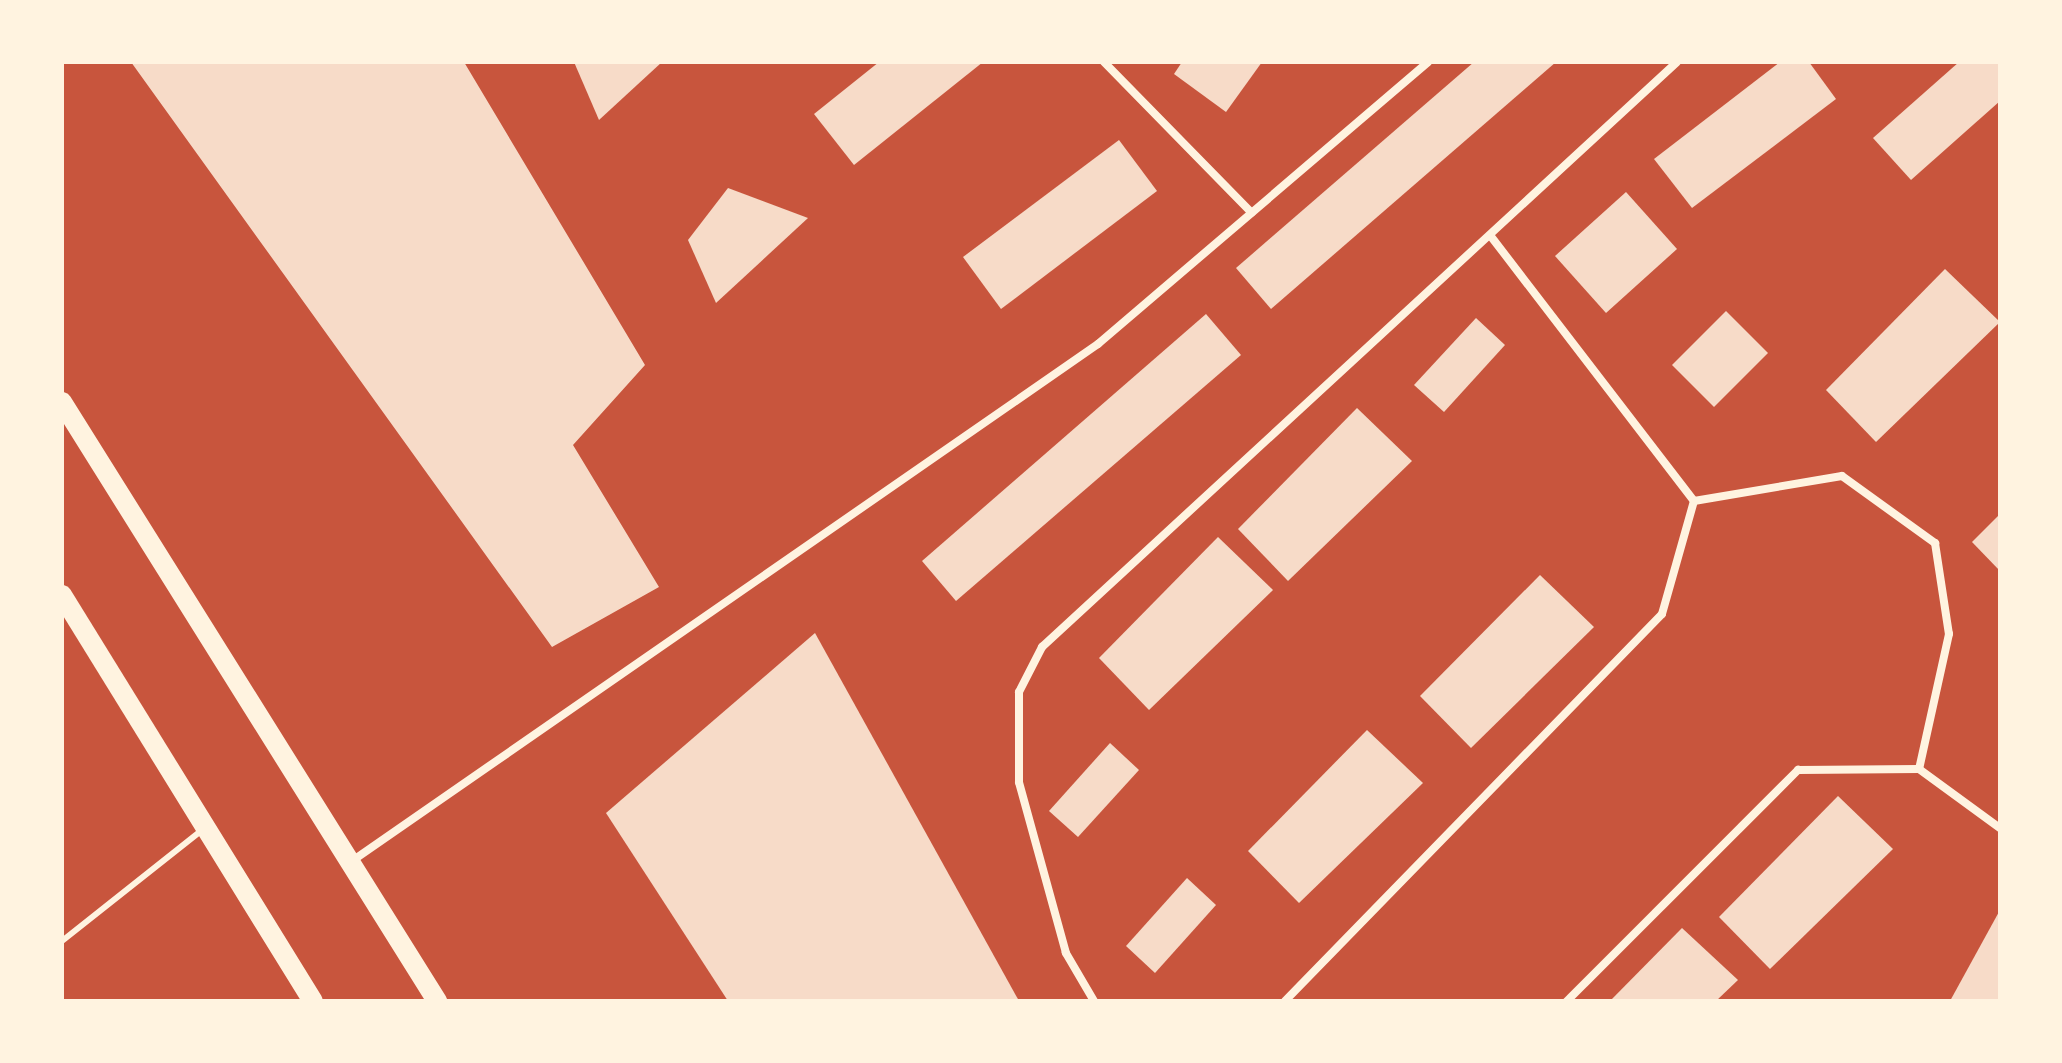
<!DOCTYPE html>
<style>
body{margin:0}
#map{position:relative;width:2062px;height:1063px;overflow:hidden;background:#c8553d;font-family:Mulish,sans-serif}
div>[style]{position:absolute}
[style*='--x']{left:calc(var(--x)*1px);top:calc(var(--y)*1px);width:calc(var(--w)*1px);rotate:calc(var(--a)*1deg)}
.building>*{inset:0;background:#f7dbc8}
.service>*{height:6px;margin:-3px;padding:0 3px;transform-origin:3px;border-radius:3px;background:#fff3e0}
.minor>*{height:8px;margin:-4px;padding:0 4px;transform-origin:4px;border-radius:4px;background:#fff3e0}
.primary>*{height:20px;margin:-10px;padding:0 10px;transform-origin:10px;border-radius:10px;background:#fff3e0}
span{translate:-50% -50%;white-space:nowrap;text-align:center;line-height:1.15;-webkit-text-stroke:8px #fff3e0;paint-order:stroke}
.frame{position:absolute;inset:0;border:64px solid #fff3e0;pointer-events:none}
</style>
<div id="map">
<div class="building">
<div style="clip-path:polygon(131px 62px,464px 62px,645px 365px,573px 445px,659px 587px,552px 647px)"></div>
<div style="clip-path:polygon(574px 62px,662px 62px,599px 120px)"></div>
<div style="clip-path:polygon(879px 62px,983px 62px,854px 165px,814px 114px)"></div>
<div style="clip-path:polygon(1182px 62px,1262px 62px,1226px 112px,1174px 74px)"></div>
<div style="clip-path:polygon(1474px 62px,1556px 62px,1271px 309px,1236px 268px)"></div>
<div style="clip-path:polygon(1780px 62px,1809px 62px,1836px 99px,1692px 208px,1654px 159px)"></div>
<div style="clip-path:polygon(1959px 62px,2000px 62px,2000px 101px,1911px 180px,1873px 138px)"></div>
<div style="clip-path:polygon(1119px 140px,1157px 191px,1001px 309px,963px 257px)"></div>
<div style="clip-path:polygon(728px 188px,808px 218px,716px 303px,688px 240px)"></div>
<div style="clip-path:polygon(1626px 192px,1677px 249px,1606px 313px,1555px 256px)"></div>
<div style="clip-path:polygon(1945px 269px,2000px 322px,1876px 442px,1826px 390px)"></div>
<div style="clip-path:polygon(1726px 311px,1768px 353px,1714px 407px,1672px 365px)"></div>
<div style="clip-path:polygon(1206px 314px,1241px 355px,956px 601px,922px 561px)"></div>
<div style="clip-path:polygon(1476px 318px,1505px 345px,1444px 412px,1414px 385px)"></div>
<div style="clip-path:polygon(1357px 408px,1412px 461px,1288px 581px,1238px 529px)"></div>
<div style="clip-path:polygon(2000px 514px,2000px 571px,1972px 542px)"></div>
<div style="clip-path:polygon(1218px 537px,1273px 590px,1149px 710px,1099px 658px)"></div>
<div style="clip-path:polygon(1540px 575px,1594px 627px,1471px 748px,1420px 696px)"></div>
<div style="clip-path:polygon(815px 633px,1019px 1001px,728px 1001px,606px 813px)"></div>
<div style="clip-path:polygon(1367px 730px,1423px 783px,1299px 903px,1248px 851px)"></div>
<div style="clip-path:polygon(1110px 743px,1139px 770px,1078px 837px,1049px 811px)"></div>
<div style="clip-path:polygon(1838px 796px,1893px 849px,1770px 969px,1719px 917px)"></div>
<div style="clip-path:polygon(1187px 878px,1216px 905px,1155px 973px,1126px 946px)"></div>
<div style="clip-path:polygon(2000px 910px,2000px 1001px,1950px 1001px)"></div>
<div style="clip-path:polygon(1682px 928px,1738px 980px,1716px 1001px,1610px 1001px)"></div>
</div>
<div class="service">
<div style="--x:62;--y:941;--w:179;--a:-38.4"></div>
</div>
<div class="minor">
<div style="--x:1104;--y:62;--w:211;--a:45.6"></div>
<div style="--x:1694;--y:501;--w:150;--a:-9.6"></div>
<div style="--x:1842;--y:476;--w:115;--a:35.8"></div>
<div style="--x:1935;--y:543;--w:92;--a:81.3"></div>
<div style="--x:1949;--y:634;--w:138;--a:102.5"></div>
<div style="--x:352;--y:861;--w:908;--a:-34.72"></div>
<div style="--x:1098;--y:344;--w:434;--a:-40.5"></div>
<div style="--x:1094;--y:1001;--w:56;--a:-120.3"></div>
<div style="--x:1066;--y:953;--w:177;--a:-105.4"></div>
<div style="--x:1019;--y:782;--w:90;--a:-90"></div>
<div style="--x:1019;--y:692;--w:51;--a:-62.9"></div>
<div style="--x:1042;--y:647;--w:863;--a:-42.65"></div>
<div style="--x:1285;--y:1001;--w:540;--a:-45.75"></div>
<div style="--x:1662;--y:614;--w:117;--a:-74.2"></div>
<div style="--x:1694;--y:501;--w:335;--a:-127.5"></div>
<div style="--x:1567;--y:1001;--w:327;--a:-45"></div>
<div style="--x:1798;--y:770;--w:121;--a:-0.5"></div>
<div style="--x:1919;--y:769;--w:100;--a:36.1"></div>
</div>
<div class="primary">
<div style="--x:62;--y:402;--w:707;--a:57.95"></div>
<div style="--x:62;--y:595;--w:477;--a:58.3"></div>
</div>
<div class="frame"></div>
</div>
